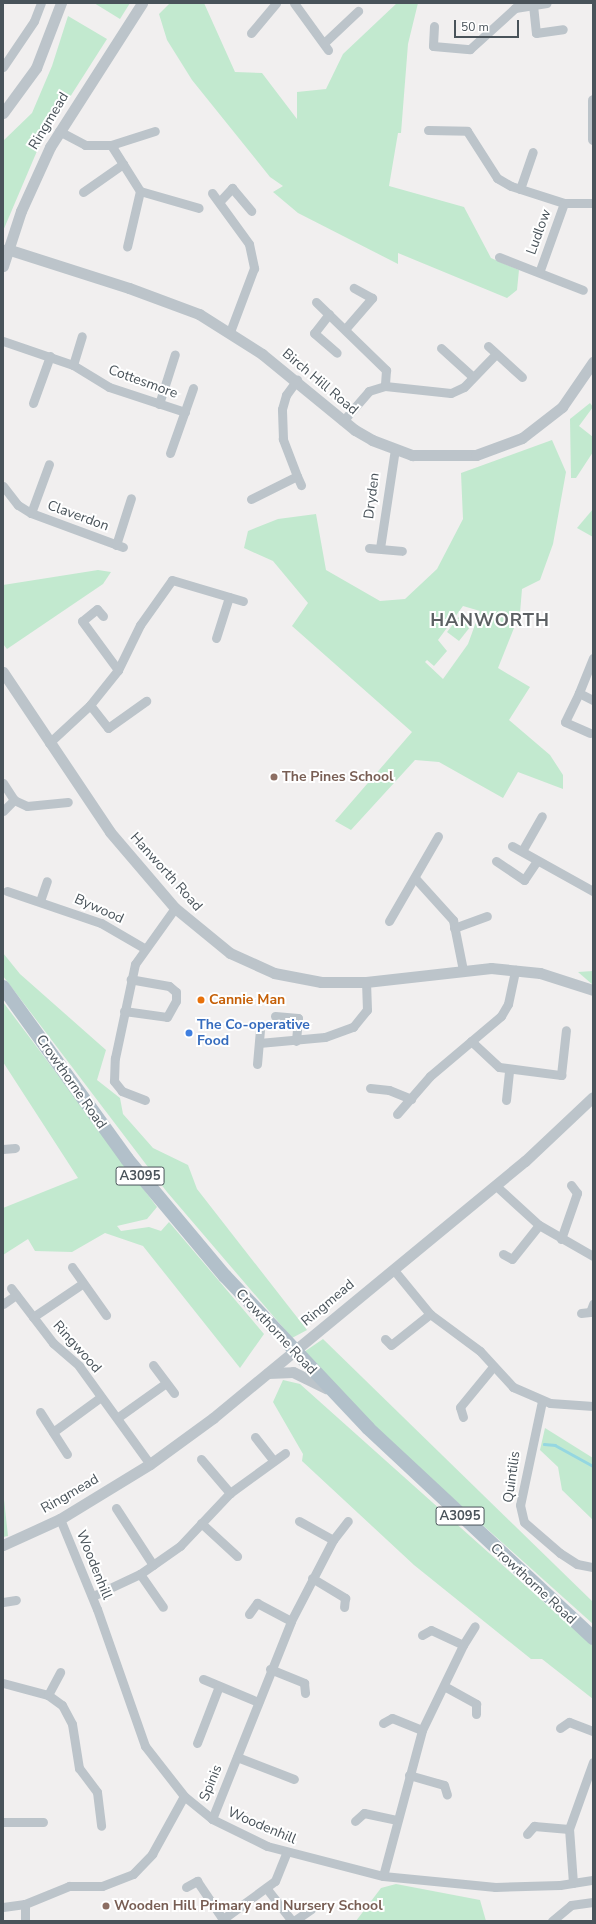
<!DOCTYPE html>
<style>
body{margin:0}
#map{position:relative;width:596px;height:1924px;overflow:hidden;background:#f1efef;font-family:"Nunito Sans",sans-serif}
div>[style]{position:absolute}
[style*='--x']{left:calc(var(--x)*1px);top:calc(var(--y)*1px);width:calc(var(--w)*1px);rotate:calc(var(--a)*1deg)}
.green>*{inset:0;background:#c2e9cf}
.stream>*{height:2.5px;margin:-1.25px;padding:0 1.25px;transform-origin:1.25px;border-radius:1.25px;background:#95d7e1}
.minor>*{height:9px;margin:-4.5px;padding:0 4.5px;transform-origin:4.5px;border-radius:4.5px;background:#bcc4ca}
.tertiary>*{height:11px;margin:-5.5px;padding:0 5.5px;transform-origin:5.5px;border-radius:5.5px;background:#bcc4ca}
.primary>*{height:14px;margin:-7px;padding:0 7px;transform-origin:7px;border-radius:7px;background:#b2c0ca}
.dots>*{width:11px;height:11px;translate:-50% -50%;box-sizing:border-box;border:2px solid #fff;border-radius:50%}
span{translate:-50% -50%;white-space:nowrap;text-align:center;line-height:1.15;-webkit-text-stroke:4px #fff;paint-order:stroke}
.shield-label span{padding:1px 3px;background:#fff;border:1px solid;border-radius:3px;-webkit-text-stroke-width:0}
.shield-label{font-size:13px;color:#49535a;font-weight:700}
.street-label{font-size:14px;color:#49535a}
.education-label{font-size:14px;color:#785e54;font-weight:700}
.left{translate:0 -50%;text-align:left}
.food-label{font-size:14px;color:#c56008;font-weight:700}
.shop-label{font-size:14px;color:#366cbe;font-weight:700}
.district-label{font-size:18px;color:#5c6063;font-weight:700;letter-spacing:1px}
.frame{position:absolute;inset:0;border:4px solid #49535a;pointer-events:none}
.scale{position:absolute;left:454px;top:20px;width:65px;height:18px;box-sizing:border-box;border:2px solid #49535a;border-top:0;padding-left:5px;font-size:12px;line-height:14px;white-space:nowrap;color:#49535a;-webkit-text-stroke:3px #fff;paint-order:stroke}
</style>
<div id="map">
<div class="green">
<div style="clip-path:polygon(94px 3px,130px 3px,120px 19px)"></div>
<div style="clip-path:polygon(170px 3px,204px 3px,235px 72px,262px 73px,297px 119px,297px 92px,326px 89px,343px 54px,397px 3px,418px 3px,408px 44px,401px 133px,398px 133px,389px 186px,464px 207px,491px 258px,519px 270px,517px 290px,507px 298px,398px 253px,398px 264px,298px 213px,273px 192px,283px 186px,270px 177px,192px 80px,167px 40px,159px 14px)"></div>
<div style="clip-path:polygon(68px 16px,107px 39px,40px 144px,3px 231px,3px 141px,32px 113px,52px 66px)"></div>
<div style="clip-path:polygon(590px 403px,593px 407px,579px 426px,593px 437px,593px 452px,576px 478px,571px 478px,570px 419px)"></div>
<div style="clip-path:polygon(evenodd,552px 440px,566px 472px,553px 544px,540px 580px,522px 589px,520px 613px,498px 668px,530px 687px,509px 720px,550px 755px,563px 775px,563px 789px,518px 772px,503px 798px,439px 762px,415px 760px,351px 830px,335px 821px,412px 732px,292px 626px,308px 603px,273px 561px,244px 548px,248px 531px,278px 519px,316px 514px,326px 570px,380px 601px,405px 599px,437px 569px,463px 519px,461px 473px,552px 440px,463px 606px,480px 611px,468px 644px,443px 679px,425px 662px,427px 660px,434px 666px,447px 651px,438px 640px,463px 606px)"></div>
<div style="clip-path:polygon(593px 509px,593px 537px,577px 528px)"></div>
<div style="clip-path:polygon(98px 570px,111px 572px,103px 584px,7px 649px,3px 644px,3px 585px)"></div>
<div style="clip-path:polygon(462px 613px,474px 622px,459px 641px,447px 632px)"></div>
<div style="clip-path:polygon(3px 953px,20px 974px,106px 1050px,97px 1080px,120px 1098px,123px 1114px,153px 1148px,188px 1165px,197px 1189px,307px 1330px,292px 1338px,167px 1192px,3px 976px)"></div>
<div style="clip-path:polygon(593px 971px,593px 985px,578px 972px)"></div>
<div style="clip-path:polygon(3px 1002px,157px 1207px,147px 1219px,117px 1226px,121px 1231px,149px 1227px,161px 1231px,169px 1222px,264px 1334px,240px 1368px,143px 1246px,105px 1233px,72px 1252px,35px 1251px,28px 1239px,3px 1255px,3px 1208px,78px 1178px,3px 1062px)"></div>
<div style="clip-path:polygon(323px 1339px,593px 1602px,593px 1624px,352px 1408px,301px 1354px)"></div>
<div style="clip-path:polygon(283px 1380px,300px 1384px,593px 1646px,593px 1699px,542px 1659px,531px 1659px,414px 1565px,302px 1461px,303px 1454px,273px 1402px)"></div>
<div style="clip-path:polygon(545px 1428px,593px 1458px,593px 1520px,562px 1490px,558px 1467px,540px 1450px)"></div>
<div style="clip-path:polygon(3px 1490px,8px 1536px,3px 1537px)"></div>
<div style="clip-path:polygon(396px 1884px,480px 1900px,486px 1921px,356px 1921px,381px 1888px)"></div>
</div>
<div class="stream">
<div style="--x:544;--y:1444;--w:11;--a:5"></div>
<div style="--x:555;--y:1445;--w:43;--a:28.9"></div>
</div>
<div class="minor">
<div style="--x:294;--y:3;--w:58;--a:54.1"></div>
<div style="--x:533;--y:5;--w:28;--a:84"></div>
<div style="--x:536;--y:33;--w:27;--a:-8"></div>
<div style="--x:434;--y:26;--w:20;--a:93"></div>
<div style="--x:433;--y:46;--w:37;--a:5"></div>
<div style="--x:470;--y:49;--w:61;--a:-42.3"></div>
<div style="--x:515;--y:8;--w:32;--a:-9"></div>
<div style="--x:251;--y:33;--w:39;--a:-50"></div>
<div style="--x:324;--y:43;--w:47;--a:-43.3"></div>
<div style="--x:3;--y:67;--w:55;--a:-56"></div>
<div style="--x:34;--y:21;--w:19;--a:-69"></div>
<div style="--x:428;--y:130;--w:39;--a:1"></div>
<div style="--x:467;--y:131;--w:56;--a:57.4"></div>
<div style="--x:497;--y:178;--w:16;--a:30"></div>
<div style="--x:511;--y:186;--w:56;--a:17.8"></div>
<div style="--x:564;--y:203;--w:29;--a:0"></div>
<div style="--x:59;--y:131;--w:30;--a:28"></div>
<div style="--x:85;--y:145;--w:26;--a:0"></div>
<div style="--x:111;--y:145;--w:54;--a:57.8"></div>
<div style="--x:140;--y:191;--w:57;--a:103.1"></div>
<div style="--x:111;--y:145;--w:46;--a:-17.7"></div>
<div style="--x:520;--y:189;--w:39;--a:-71"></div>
<div style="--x:140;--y:191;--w:61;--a:16.1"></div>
<div style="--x:83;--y:192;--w:49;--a:-35"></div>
<div style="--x:212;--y:193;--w:63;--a:54"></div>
<div style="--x:249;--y:244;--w:25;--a:78"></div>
<div style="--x:254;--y:268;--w:68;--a:110.6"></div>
<div style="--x:220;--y:201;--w:18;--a:-47"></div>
<div style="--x:232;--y:188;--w:30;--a:50"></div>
<div style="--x:499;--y:257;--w:90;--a:21.4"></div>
<div style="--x:540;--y:270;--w:71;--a:-70.3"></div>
<div style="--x:316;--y:302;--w:98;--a:44.2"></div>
<div style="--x:386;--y:370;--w:16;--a:94"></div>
<div style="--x:385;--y:386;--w:17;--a:163"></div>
<div style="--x:369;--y:391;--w:40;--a:131"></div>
<div style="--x:329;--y:314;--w:24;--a:128"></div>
<div style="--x:314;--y:333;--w:30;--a:41"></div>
<div style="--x:346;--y:328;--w:40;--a:-49"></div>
<div style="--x:372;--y:298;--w:21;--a:-151"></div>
<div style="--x:3;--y:341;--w:74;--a:18.9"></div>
<div style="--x:73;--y:365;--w:42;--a:31.4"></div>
<div style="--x:109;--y:387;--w:80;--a:18.2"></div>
<div style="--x:488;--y:346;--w:46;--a:42.4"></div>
<div style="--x:441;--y:348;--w:43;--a:42.2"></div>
<div style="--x:73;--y:365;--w:30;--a:-73"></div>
<div style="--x:385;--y:386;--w:66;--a:6.1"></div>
<div style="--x:451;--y:393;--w:14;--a:-25"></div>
<div style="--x:464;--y:387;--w:46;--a:-45.9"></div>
<div style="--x:33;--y:403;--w:50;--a:-70.1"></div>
<div style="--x:159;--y:404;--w:52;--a:-72.3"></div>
<div style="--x:170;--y:453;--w:69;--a:-70.5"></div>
<div style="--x:297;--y:476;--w:10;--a:66"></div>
<div style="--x:3;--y:486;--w:24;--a:52"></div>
<div style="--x:18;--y:505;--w:15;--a:32"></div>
<div style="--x:31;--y:513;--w:98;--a:20.3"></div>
<div style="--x:251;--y:499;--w:51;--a:-26.6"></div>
<div style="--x:297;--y:476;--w:40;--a:-111"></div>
<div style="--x:283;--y:439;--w:30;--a:-92"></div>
<div style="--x:282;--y:409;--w:15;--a:-74"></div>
<div style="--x:286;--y:395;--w:19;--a:-54"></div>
<div style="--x:31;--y:513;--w:52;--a:-69.8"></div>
<div style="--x:116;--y:545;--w:49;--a:-72.3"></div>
<div style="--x:369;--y:548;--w:33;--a:5"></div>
<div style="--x:380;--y:548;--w:100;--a:-81.4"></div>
<div style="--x:103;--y:616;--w:9;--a:-131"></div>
<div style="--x:97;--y:609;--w:19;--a:141"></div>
<div style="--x:82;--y:621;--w:61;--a:53.7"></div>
<div style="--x:216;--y:638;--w:43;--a:-72.4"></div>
<div style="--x:593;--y:658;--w:38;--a:112"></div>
<div style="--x:579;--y:693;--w:16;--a:27"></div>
<div style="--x:579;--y:693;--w:32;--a:116"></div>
<div style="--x:565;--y:722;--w:27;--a:24"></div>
<div style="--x:90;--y:705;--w:29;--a:52"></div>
<div style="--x:108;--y:728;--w:47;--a:-35.4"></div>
<div style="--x:49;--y:743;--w:56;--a:-42.8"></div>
<div style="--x:90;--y:705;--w:45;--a:-51.3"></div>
<div style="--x:118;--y:670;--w:50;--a:-63.9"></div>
<div style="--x:140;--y:625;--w:55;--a:-54.6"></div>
<div style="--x:172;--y:580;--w:74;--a:16.5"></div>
<div style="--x:3;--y:783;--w:20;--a:57"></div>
<div style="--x:14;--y:800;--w:14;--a:25"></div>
<div style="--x:27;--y:806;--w:41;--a:-5.6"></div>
<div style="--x:3;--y:811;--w:16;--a:-45"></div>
<div style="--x:512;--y:846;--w:93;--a:29.1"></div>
<div style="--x:522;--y:851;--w:40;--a:-60.3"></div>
<div style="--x:496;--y:861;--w:34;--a:34"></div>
<div style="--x:524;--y:880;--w:22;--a:-56"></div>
<div style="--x:415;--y:878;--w:57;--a:47.9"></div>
<div style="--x:453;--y:920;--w:51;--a:78.7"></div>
<div style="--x:7;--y:891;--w:99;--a:18.8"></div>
<div style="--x:101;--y:923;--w:50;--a:30.2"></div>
<div style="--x:40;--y:901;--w:21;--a:-71"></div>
<div style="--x:389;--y:921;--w:98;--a:-60"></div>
<div style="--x:454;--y:928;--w:35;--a:-20"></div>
<div style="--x:124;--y:1011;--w:43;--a:7.9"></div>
<div style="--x:167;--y:1017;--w:18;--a:-61"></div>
<div style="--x:176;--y:1001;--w:9;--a:-90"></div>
<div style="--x:176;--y:992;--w:9;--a:-139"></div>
<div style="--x:169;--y:986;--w:39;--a:-170"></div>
<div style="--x:275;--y:1016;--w:23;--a:5"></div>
<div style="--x:298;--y:1018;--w:23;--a:95"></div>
<div style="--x:471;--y:1041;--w:38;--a:43"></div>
<div style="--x:499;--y:1067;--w:63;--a:7.4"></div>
<div style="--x:561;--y:1075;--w:45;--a:-83.7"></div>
<div style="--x:259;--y:1043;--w:66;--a:-5.2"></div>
<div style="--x:325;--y:1037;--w:30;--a:-20"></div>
<div style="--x:353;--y:1027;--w:22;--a:-51"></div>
<div style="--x:367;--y:1010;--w:28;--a:-92"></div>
<div style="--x:257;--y:1064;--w:38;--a:-85"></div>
<div style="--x:370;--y:1088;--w:19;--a:6"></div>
<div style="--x:389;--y:1090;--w:24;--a:22"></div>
<div style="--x:145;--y:1100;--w:25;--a:-159"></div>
<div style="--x:122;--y:1091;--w:13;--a:-129"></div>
<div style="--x:114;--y:1081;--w:23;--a:-88"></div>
<div style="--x:115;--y:1058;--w:96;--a:-78"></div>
<div style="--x:135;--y:964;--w:69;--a:-54.5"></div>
<div style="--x:506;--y:1100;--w:30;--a:-84"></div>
<div style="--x:397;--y:1114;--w:50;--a:-49"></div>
<div style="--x:430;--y:1076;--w:93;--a:-40.2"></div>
<div style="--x:501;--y:1016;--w:14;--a:-60"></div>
<div style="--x:508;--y:1004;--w:35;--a:-78"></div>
<div style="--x:3;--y:1149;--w:12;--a:-5"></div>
<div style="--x:495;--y:1185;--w:59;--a:42.3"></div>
<div style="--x:539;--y:1225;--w:62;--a:29.9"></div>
<div style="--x:561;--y:1239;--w:49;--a:-70.8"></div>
<div style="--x:577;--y:1193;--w:10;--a:-127"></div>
<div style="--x:503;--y:1254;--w:10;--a:29"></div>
<div style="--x:512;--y:1259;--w:43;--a:-51.5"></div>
<div style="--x:72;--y:1267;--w:59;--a:54.7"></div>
<div style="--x:393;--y:1269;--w:58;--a:50.6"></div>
<div style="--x:430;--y:1314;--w:62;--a:36.5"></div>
<div style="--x:480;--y:1351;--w:49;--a:47.5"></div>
<div style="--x:513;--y:1387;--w:40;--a:23.4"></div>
<div style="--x:550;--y:1403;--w:43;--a:4"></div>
<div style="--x:11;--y:1288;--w:69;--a:52.6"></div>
<div style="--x:53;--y:1343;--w:35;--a:41"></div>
<div style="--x:79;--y:1366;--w:121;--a:54.1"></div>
<div style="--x:3;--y:1304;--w:16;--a:-35"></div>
<div style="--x:581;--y:1313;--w:9;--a:-6"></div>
<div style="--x:590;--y:1312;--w:9;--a:-69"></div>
<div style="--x:33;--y:1317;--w:59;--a:-34"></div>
<div style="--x:385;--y:1339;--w:8;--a:45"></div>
<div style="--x:391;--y:1345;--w:50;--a:-38.5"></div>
<div style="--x:153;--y:1365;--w:35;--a:53"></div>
<div style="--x:542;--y:1401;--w:106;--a:101.9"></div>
<div style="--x:520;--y:1505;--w:17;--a:77"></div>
<div style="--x:524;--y:1522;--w:48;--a:40.7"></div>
<div style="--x:560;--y:1553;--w:20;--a:33"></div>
<div style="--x:577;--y:1564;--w:16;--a:11"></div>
<div style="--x:40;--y:1412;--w:50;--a:57.3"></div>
<div style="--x:463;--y:1417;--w:10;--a:-107"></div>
<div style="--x:460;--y:1407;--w:50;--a:-50.6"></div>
<div style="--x:117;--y:1418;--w:60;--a:-35.5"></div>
<div style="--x:53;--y:1432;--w:59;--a:-36.1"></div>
<div style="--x:255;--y:1437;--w:29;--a:52"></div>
<div style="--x:201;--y:1459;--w:45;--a:49.5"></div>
<div style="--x:116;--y:1508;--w:68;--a:57"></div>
<div style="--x:60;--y:1519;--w:97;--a:67.7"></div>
<div style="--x:97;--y:1609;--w:145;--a:70.7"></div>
<div style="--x:145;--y:1746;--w:63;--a:52"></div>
<div style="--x:184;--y:1796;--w:36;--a:39"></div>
<div style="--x:212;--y:1819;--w:61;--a:26.1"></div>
<div style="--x:267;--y:1846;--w:120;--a:14.5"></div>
<div style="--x:383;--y:1876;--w:113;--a:5.6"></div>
<div style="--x:495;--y:1887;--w:65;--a:-1.8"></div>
<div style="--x:560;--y:1885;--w:33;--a:-9"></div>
<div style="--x:299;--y:1521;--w:39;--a:29"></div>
<div style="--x:201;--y:1523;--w:49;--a:42.5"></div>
<div style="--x:140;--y:1574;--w:40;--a:55.1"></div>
<div style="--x:312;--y:1578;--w:39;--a:31"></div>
<div style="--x:345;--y:1598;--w:9;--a:96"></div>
<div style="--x:93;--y:1596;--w:52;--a:-25.1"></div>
<div style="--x:140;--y:1574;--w:49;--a:-35"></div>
<div style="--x:180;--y:1546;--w:73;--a:-46.7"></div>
<div style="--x:230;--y:1493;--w:68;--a:-36"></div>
<div style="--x:3;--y:1602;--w:13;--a:-9"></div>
<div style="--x:249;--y:1614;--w:14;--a:-54"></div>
<div style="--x:257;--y:1603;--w:38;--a:28"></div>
<div style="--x:422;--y:1635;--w:10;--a:-29"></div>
<div style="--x:431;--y:1630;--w:35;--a:25"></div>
<div style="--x:270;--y:1669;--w:37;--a:22"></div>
<div style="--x:304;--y:1683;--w:10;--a:84"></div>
<div style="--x:203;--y:1679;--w:60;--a:22.7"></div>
<div style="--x:3;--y:1683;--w:47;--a:14.9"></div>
<div style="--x:48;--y:1695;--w:17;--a:36"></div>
<div style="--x:62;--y:1705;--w:21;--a:62"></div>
<div style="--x:72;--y:1724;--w:45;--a:81"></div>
<div style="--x:79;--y:1768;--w:30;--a:53"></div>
<div style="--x:97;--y:1792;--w:34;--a:83"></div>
<div style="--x:444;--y:1686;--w:37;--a:29"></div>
<div style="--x:476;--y:1704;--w:10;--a:90"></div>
<div style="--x:48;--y:1695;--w:26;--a:-62"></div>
<div style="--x:383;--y:1723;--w:10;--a:-29"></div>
<div style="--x:392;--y:1718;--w:32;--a:22"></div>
<div style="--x:560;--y:1728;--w:11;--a:-34"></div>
<div style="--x:569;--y:1722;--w:26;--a:21"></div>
<div style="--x:197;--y:1743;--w:61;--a:-68.9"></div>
<div style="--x:237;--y:1757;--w:61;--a:21.1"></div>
<div style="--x:409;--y:1775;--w:36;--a:16"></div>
<div style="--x:444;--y:1785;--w:10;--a:73"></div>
<div style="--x:212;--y:1819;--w:213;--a:-68.2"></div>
<div style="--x:291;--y:1621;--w:91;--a:-62.6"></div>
<div style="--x:333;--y:1540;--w:24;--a:-52"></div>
<div style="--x:355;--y:1821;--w:12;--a:-42"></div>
<div style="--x:364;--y:1813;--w:34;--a:12"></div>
<div style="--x:3;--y:1822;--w:40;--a:0"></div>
<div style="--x:527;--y:1834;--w:11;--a:-49"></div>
<div style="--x:534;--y:1826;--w:35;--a:5"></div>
<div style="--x:383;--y:1876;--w:151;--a:-75"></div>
<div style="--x:422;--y:1730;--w:94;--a:-64.2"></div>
<div style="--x:463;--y:1645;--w:22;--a:-58"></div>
<div style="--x:573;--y:1883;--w:54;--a:-94.2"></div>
<div style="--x:569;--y:1829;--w:71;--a:-70.3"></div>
<div style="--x:186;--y:1887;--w:13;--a:-29"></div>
<div style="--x:197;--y:1881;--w:48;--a:56"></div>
<div style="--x:267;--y:1889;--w:41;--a:52"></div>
<div style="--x:3;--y:1907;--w:22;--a:-8"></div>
<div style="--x:25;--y:1904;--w:48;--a:-22.2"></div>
<div style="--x:69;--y:1886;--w:33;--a:0"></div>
<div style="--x:102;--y:1886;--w:33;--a:-21"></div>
<div style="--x:133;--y:1874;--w:28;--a:-46"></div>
<div style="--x:152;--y:1854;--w:66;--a:-61.1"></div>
<div style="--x:223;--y:1919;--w:64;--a:-36.2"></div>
<div style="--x:275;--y:1881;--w:31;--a:-68"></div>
<div style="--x:25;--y:1921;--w:17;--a:-90"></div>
<div style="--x:294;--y:1921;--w:21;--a:-35"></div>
<div style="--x:552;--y:1921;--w:25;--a:-40"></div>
<div style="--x:571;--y:1905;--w:22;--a:-8"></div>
</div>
<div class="tertiary">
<div style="--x:593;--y:100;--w:39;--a:90"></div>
<div style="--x:3;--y:113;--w:56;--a:-53.7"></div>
<div style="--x:36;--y:68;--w:70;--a:-69"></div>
<div style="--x:7;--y:249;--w:128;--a:17.7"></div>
<div style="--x:129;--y:288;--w:75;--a:20.4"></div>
<div style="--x:199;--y:314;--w:75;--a:32.4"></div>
<div style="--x:262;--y:354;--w:120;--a:39.3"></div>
<div style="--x:355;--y:430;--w:20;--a:30"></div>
<div style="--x:372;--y:440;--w:43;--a:20.6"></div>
<div style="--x:412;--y:455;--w:64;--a:0"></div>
<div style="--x:476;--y:455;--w:49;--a:-20.3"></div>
<div style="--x:522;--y:438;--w:51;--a:-37.8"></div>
<div style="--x:562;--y:407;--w:55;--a:-55.4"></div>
<div style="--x:3;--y:266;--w:58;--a:-71.9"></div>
<div style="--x:21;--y:211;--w:70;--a:-65.6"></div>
<div style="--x:50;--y:147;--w:171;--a:-57.4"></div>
<div style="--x:3;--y:672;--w:192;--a:56.2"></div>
<div style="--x:110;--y:832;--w:100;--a:49.5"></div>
<div style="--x:175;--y:908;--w:71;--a:39.3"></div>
<div style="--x:230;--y:953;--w:48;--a:24.4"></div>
<div style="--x:274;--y:973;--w:48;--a:10.8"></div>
<div style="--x:321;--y:982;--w:45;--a:0"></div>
<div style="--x:366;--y:982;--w:126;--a:-6.4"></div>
<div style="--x:491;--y:968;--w:49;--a:5.8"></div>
<div style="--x:540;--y:973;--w:56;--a:17.8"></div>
<div style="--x:268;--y:1373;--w:25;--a:-2"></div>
<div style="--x:293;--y:1372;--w:37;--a:26"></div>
<div style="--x:3;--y:1545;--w:63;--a:-24.5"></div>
<div style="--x:60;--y:1519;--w:105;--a:-31.4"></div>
<div style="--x:150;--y:1464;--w:78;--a:-36.1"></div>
<div style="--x:213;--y:1418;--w:404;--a:-39.5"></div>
<div style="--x:525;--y:1161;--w:93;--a:-43.3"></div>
</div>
<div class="primary">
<div style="--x:3;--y:987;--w:212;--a:54.2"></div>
<div style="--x:127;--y:1159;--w:153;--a:50.1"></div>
<div style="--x:225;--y:1276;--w:209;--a:46.7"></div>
<div style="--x:368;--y:1428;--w:308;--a:43"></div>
</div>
<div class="dots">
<div style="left:274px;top:777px;background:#8d6e63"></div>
<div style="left:201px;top:1000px;background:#e8710a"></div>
<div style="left:189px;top:1033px;background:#3f7fe0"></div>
<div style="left:106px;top:1906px;background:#8d6e63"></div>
</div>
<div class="shield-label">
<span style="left:140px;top:1176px">A3095</span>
<span style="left:460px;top:1516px">A3095</span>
</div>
<div class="street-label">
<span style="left:49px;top:121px;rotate:-59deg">Ringmead</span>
<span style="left:539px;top:232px;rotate:-70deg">Ludlow</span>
<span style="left:143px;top:382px;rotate:20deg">Cottesmore</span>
<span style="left:320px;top:382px;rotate:40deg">Birch Hill Road</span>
<span style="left:372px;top:496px;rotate:-83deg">Dryden</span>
<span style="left:78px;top:516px;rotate:20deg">Claverdon</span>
<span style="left:166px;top:872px;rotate:48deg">Hanworth Road</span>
<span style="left:99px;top:909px;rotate:24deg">Bywood</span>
<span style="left:71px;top:1082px;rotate:55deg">Crowthorne Road</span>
<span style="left:328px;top:1303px;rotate:-40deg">Ringmead</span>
<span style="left:276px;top:1332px;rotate:47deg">Crowthorne Road</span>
<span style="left:77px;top:1347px;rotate:48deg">Ringwood</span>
<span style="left:512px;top:1477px;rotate:-82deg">Quintilis</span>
<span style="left:70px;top:1494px;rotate:-30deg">Ringmead</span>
<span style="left:94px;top:1565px;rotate:68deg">Woodenhill</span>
<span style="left:533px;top:1584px;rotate:43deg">Crowthorne Road</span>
<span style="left:211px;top:1783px;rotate:-68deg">Spinis</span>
<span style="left:262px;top:1826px;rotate:23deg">Woodenhill</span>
</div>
<div class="education-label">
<span class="left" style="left:282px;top:777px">The Pines School</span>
<span class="left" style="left:114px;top:1906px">Wooden Hill Primary and Nursery School</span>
</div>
<div class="food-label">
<span class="left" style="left:209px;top:1000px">Cannie Man</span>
</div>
<div class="shop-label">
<span class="left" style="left:197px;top:1033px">The Co-operative<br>Food</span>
</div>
<div class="district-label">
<span style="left:490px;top:620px">HANWORTH</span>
</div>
<div class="frame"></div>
<div class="scale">50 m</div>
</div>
